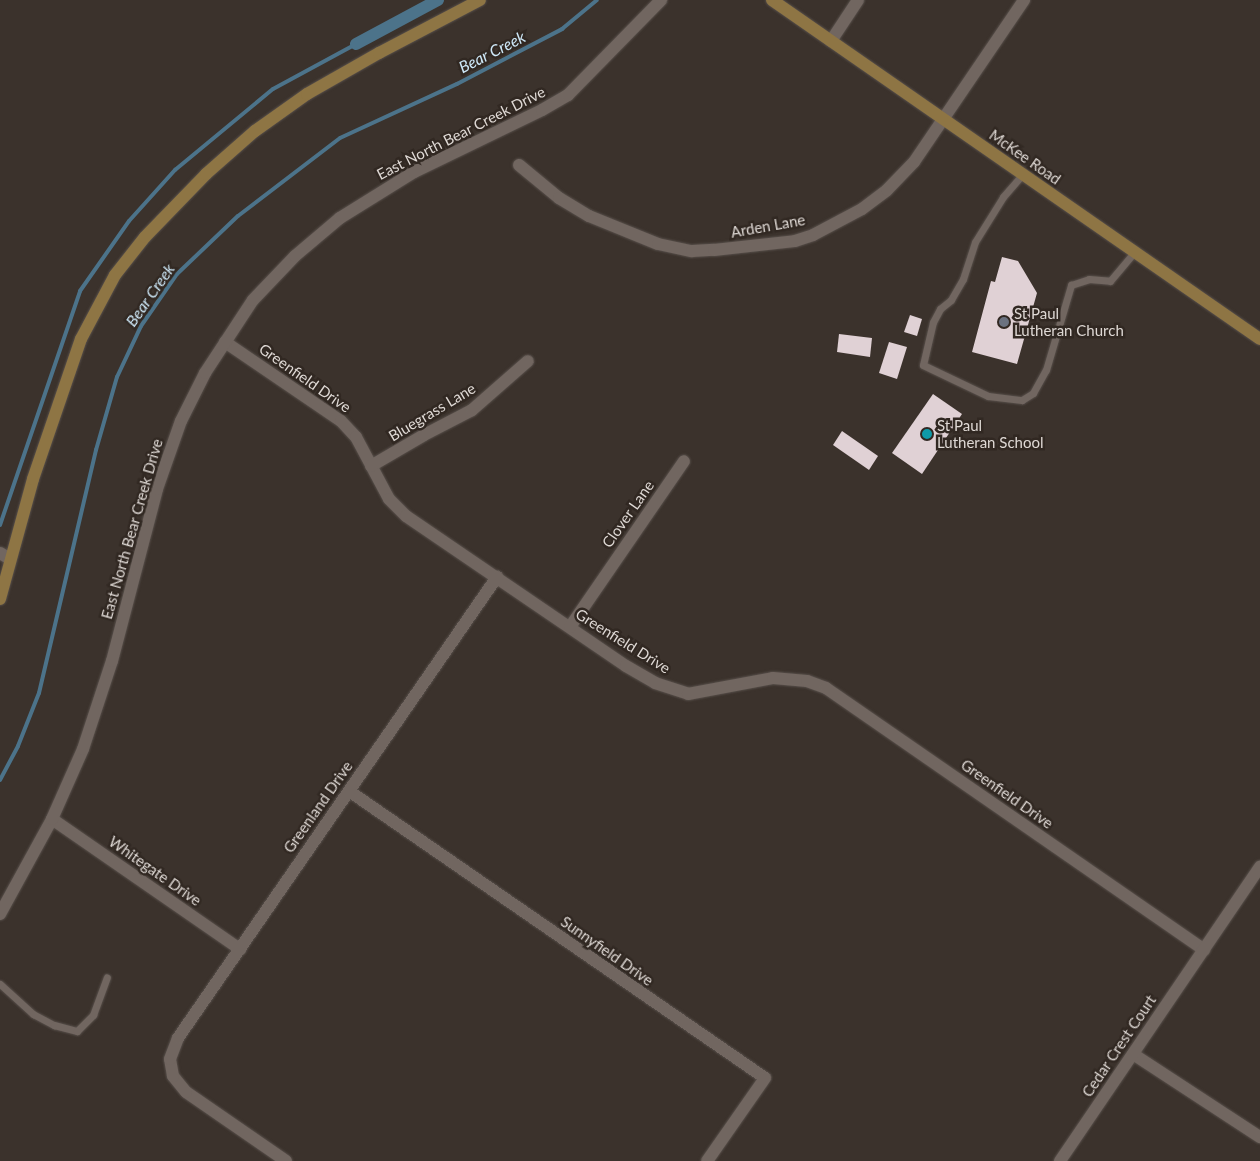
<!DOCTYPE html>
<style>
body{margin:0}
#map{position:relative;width:1260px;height:1161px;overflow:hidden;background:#3b322c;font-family:Lato,sans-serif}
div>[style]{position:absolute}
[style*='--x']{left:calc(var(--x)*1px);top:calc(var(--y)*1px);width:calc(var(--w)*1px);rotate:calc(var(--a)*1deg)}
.stream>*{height:4px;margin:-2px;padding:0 2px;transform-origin:2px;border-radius:2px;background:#4c738a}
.canal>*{height:12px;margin:-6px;padding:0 6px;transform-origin:6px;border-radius:6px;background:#4c738a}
.building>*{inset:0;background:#e0d1d5}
.roads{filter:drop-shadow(0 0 1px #574f4a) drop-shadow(0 0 1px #574f4a)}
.lane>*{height:7px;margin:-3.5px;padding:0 3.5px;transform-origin:3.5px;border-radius:3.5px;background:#716660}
.street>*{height:12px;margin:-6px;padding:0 6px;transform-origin:6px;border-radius:6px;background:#716660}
.secondary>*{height:12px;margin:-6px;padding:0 6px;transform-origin:6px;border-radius:6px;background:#8e7544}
.dots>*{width:14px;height:14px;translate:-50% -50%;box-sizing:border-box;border:2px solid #312822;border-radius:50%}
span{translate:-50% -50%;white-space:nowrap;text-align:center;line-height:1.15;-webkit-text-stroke:5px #312822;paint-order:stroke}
.street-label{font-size:15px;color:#dfd9d5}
.poi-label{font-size:15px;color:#dfd9d5}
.left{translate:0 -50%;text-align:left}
.water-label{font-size:16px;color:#cee8f8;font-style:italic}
</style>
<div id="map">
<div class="stream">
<div style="--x:0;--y:525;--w:247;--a:-71.1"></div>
<div style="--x:80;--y:291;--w:85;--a:-55"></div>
<div style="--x:129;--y:221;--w:69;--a:-48"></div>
<div style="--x:175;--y:170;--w:127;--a:-39.6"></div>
<div style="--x:273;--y:89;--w:94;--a:-28.5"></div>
<div style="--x:0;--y:780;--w:38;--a:-62"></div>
<div style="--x:18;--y:746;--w:57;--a:-68.4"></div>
<div style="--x:39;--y:693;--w:250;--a:-76.8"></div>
<div style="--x:96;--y:450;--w:76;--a:-74"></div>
<div style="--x:117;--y:377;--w:56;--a:-64.8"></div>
<div style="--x:141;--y:326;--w:63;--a:-55.3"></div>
<div style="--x:177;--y:274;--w:84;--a:-43.6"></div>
<div style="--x:238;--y:216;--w:128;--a:-37.4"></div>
<div style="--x:340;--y:138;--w:129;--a:-24.8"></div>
<div style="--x:457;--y:84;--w:119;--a:-27.6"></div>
<div style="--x:562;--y:29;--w:45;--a:-39.6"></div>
</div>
<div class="canal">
<div style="--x:356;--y:44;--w:93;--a:-28.2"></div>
</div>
<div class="building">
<div style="clip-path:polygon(1002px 257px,1018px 261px,1037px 293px,1017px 364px,972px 352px,991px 281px,995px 282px)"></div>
<div style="clip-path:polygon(910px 315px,922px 319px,917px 336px,904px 332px)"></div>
<div style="clip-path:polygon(839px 334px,872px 338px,870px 357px,837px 352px)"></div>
<div style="clip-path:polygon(889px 342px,907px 347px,897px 379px,879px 373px)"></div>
<div style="clip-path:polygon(933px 394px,962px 414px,922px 474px,892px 453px)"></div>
<div style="clip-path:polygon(842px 431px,878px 456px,869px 470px,833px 445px)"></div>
</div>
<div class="roads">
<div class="lane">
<div style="--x:1022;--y:175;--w:29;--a:131"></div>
<div style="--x:1003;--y:197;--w:53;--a:121.9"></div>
<div style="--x:975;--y:242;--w:39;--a:108"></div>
<div style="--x:963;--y:279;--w:24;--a:120"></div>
<div style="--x:951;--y:300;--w:14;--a:141"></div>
<div style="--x:940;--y:309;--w:15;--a:118"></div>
<div style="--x:933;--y:322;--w:44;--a:103.1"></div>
<div style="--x:923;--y:365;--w:72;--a:25.5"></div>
<div style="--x:988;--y:396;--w:34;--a:7"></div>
<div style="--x:1022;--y:400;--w:13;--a:-32"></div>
<div style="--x:1033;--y:393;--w:26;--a:-61"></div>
<div style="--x:1046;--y:370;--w:89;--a:-73.6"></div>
<div style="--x:1071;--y:285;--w:19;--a:-18"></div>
<div style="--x:1089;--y:279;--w:21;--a:5"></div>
<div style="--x:1110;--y:281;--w:38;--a:-50"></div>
<div style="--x:0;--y:984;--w:45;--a:42.3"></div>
<div style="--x:33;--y:1014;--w:24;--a:28"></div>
<div style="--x:54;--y:1025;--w:24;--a:15"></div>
<div style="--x:77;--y:1031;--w:23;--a:-45"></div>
<div style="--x:93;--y:1015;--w:40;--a:-69.8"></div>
</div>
<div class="street">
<div style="--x:831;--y:41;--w:49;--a:-56.6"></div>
<div style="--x:519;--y:165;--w:52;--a:39.5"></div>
<div style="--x:559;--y:198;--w:35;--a:31"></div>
<div style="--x:589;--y:216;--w:74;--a:22.1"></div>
<div style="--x:658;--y:244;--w:35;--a:12"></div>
<div style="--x:692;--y:251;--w:22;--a:-3"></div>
<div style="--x:714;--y:250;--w:81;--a:-6.3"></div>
<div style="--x:795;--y:241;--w:19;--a:-18"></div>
<div style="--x:813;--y:235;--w:55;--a:-28"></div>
<div style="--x:862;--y:209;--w:31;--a:-37"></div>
<div style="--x:887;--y:190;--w:39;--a:-46"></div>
<div style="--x:914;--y:162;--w:196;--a:-55.8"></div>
<div style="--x:225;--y:342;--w:140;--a:34.3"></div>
<div style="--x:341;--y:421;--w:22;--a:47"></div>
<div style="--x:356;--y:437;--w:70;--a:62"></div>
<div style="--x:389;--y:499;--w:24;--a:45"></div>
<div style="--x:406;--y:516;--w:266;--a:34.3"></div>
<div style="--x:626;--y:666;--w:34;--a:30"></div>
<div style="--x:655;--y:683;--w:35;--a:18"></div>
<div style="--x:688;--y:694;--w:86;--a:-10.7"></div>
<div style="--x:773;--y:678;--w:34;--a:5"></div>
<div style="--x:807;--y:681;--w:20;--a:20"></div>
<div style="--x:826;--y:688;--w:460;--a:34.7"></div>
<div style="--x:371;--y:466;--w:61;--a:-30.3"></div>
<div style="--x:424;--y:435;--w:54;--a:-27.5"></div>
<div style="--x:472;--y:410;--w:74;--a:-41.2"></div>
<div style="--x:0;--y:553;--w:12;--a:31"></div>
<div style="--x:570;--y:627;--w:201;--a:-55.5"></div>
<div style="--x:349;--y:791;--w:505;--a:34.6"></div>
<div style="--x:765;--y:1078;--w:101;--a:124.9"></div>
<div style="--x:52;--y:819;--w:229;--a:34.7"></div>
<div style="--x:0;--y:914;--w:108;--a:-61.3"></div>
<div style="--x:52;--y:819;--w:77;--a:-66.1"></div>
<div style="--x:83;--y:749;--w:93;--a:-71.8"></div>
<div style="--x:112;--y:661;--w:178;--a:-75.3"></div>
<div style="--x:157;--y:489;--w:72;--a:-70.6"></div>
<div style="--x:181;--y:421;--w:54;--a:-63.4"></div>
<div style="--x:205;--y:373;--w:87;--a:-56.7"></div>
<div style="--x:253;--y:300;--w:61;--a:-46.3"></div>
<div style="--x:295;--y:256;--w:59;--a:-40.2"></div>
<div style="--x:340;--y:218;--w:87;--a:-31.9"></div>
<div style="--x:414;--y:172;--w:142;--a:-25.8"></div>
<div style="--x:542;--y:110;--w:30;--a:-30"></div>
<div style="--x:568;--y:95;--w:133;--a:-45.6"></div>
<div style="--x:1133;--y:1054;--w:152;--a:33.2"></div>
<div style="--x:286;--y:1161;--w:121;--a:-145.4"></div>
<div style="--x:186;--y:1092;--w:21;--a:-129"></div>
<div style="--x:173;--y:1076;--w:17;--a:-100"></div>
<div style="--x:170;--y:1059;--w:22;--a:-69"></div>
<div style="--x:178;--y:1038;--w:561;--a:-55.32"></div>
<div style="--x:1060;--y:1161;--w:356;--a:-55.8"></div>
</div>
<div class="secondary">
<div style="--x:772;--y:0;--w:594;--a:34.79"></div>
<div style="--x:0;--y:599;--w:124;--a:-74.6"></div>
<div style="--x:33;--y:479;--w:148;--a:-71.1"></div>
<div style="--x:81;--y:339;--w:72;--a:-62"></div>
<div style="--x:115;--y:275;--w:48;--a:-51.7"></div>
<div style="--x:145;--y:237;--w:88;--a:-45.9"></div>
<div style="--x:206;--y:174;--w:65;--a:-41.3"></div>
<div style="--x:255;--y:131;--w:64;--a:-35.4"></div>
<div style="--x:307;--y:94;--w:83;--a:-29.7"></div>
<div style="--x:379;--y:53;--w:114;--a:-27.7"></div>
</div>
</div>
<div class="dots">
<div style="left:1004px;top:322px;background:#6b7280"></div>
<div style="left:927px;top:434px;background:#0f9aa8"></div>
</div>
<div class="street-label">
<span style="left:461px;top:133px;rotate:-27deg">East North Bear Creek Drive</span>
<span style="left:1025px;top:157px;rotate:35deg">McKee Road</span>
<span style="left:768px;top:226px;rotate:-10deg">Arden Lane</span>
<span style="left:305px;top:378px;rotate:35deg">Greenfield Drive</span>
<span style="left:432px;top:412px;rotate:-31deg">Bluegrass Lane</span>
<span style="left:628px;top:514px;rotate:-55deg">Clover Lane</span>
<span style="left:132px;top:529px;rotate:-74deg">East North Bear Creek Drive</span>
<span style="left:623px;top:641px;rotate:32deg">Greenfield Drive</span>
<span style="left:1007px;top:794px;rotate:35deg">Greenfield Drive</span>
<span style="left:318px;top:807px;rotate:-55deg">Greenland Drive</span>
<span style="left:155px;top:871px;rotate:35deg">Whitegate Drive</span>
<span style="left:607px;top:951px;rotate:35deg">Sunnyfield Drive</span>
<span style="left:1119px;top:1046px;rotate:-56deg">Cedar Crest Court</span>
</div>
<div class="poi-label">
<span class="left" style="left:1014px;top:322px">St Paul<br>Lutheran Church</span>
<span class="left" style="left:937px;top:434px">St Paul<br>Lutheran School</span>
</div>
<div class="water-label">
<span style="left:492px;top:52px;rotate:-27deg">Bear Creek</span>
<span style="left:150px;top:295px;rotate:-55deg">Bear Creek</span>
</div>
</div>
